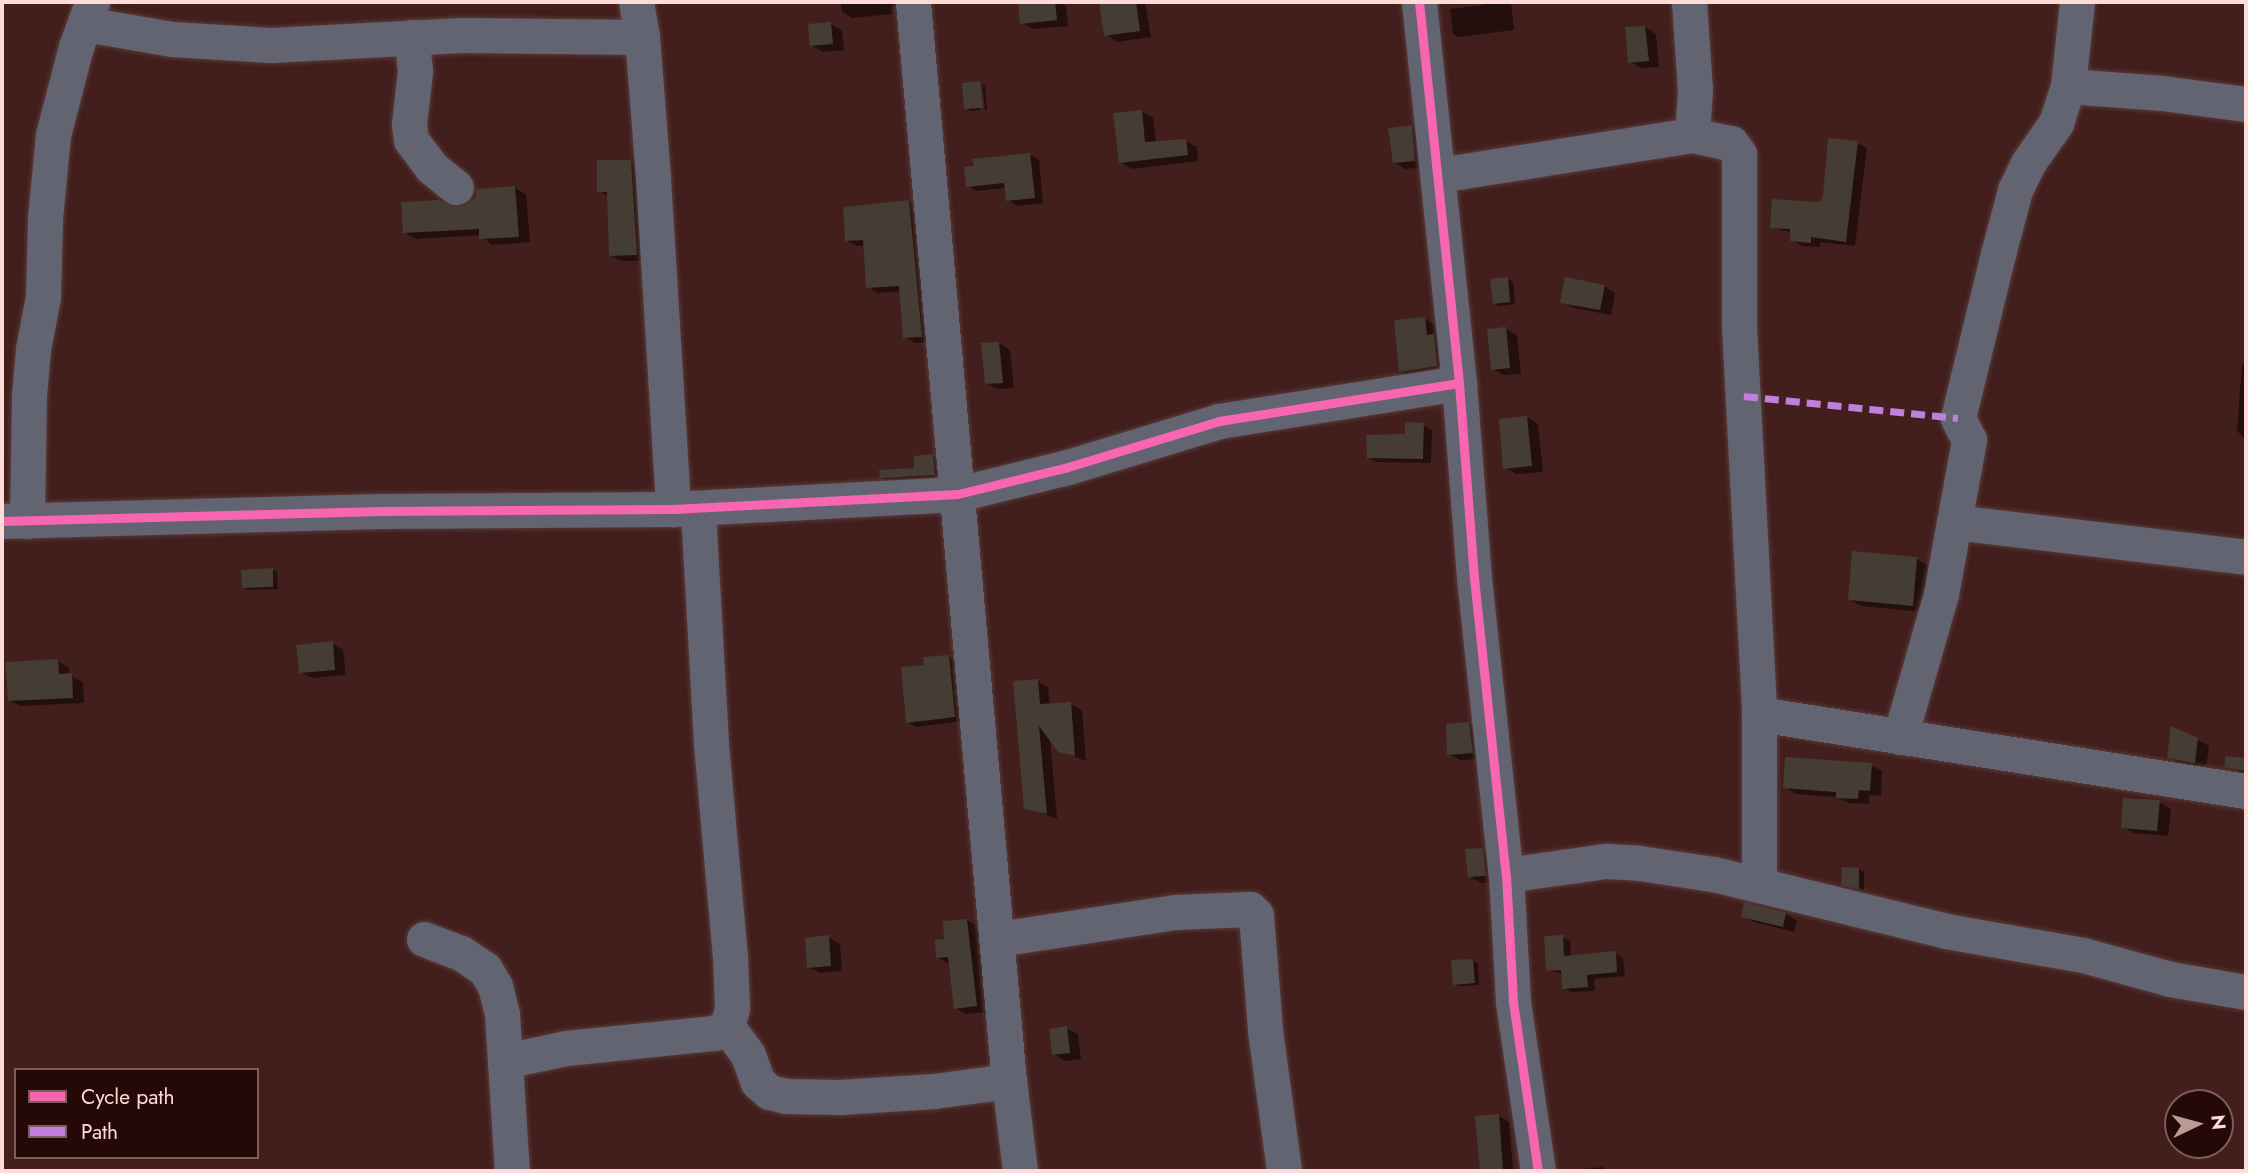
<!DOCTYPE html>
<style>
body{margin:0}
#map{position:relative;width:2248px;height:1173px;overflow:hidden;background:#421e1c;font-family:Jost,sans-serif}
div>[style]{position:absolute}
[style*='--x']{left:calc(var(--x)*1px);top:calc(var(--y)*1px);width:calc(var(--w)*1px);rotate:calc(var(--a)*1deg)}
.shadow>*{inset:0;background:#0007}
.building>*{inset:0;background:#453d34}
.roads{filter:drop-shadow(0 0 2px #593b3a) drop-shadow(0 0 2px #593b3a)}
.minor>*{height:35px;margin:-17.5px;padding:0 17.5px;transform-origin:17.5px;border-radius:17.5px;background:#636471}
.quiet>*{height:7px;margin-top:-3.5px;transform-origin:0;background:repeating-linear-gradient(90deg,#c07fdc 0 14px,transparent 0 21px)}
.cycleway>*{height:9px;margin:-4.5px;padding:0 4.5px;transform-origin:4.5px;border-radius:4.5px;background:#f766af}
span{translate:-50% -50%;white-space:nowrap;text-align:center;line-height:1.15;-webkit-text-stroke:7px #250907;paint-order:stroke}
.frame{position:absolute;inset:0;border:4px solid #fedbd7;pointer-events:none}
.legend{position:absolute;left:14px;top:1068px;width:245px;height:91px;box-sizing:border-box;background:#250907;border:2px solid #7c5d5a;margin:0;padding:9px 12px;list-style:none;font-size:21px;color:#fedbd7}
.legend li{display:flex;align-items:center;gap:14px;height:35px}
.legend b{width:35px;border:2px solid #7c5d5a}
.north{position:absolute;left:2164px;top:1089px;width:70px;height:70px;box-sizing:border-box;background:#250907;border:2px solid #7c5d5a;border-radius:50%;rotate:85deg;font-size:19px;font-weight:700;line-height:28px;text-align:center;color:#fedbd7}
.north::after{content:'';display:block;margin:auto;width:24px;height:32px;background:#bc9996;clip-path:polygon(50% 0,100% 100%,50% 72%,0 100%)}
</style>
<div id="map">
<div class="shadow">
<div style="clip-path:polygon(841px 2px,899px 2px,899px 7px,891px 7px,892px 14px,852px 18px,842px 12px)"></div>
<div style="clip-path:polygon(1059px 2px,1066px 6px,1068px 26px,1033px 29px,1022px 23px,1020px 3px)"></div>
<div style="clip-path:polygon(1101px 2px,1145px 2px,1151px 37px,1117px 42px,1106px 35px)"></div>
<div style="clip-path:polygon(1483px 2px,1511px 2px,1514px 30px,1458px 37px,1453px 34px,1450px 9px,1483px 5px)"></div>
<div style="clip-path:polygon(831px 24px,842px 31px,844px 50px,823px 52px,811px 45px)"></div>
<div style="clip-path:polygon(1645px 27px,1656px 34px,1659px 67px,1641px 68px,1630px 62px)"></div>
<div style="clip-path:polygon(980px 83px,981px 110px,971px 111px,966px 108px,964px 84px)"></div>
<div style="clip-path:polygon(982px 84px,985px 86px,987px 110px,985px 110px)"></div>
<div style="clip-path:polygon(1141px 111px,1153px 118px,1156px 143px,1186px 141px,1197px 147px,1198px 161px,1132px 169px,1121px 162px)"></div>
<div style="clip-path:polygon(1411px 127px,1423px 133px,1426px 167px,1405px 169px,1394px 162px)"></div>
<div style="clip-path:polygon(1857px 143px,1867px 148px,1855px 246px,1820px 242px,1820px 247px,1801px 246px,1792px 240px,1792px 233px,1772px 227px,1821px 204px)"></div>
<div style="clip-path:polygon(1030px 155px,1039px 160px,1043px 203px,1017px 206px,1008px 200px,1006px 188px,977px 191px,968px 186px)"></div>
<div style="clip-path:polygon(631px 161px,642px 168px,648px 261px,622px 261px,610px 255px,609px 197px,599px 191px)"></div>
<div style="clip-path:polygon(515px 188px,526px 194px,530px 242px,492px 245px,481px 235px,416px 239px,404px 232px)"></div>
<div style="clip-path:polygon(909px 202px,919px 208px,932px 342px,915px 343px,905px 337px,901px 291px,878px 293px,868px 287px,865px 246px,857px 246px,847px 240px)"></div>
<div style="clip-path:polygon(1508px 279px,1513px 282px,1515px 304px,1499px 306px,1494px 303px)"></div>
<div style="clip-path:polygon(1604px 286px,1615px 293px,1611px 315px,1574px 308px,1562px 302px)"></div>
<div style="clip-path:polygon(1425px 319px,1436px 326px,1448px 372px,1412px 378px,1400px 371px)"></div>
<div style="clip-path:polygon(1506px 329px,1517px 335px,1521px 374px,1504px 375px,1493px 369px)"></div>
<div style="clip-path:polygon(999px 343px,1010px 350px,1014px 388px,998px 389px,986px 383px)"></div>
<div style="clip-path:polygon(2242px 364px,2246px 364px,2246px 440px,2237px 431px)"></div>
<div style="clip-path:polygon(1527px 417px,1538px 424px,1543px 472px,1516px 474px,1505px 468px)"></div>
<div style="clip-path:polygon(1423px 425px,1432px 430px,1431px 463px,1377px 462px,1368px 457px)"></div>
<div style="clip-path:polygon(933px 456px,938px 459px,939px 477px,887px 480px,881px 477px,916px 470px)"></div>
<div style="clip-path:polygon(1916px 559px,1928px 565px,1923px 612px,1861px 606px,1849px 599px)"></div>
<div style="clip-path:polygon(272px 569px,277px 572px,278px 589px,249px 590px,243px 587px)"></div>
<div style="clip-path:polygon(332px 643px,343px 650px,346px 675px,312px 678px,300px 672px)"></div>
<div style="clip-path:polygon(948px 656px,957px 661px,963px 721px,916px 727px,907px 722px)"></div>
<div style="clip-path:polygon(58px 661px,69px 668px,69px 675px,83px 682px,84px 703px,20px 706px,9px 700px)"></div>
<div style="clip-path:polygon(1037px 681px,1048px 687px,1050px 705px,1071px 704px,1082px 710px,1086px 761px,1060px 751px,1050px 738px,1057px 819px,1025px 807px)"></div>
<div style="clip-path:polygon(1469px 724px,1480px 730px,1483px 759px,1460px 760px,1449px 754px)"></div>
<div style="clip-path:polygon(2198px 740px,2209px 746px,2206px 768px,2180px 764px,2169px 757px)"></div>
<div style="clip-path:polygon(2227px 758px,2246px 760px,2246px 774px,2226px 766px)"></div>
<div style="clip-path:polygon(1871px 765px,1882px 771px,1881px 796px,1869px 795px,1869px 804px,1849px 803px,1837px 797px,1796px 794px,1785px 787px)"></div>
<div style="clip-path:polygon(2159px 802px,2171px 809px,2168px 836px,2134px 833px,2123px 827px)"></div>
<div style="clip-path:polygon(1482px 850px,1494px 856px,1496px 882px,1481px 883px,1469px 876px)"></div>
<div style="clip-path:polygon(1859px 869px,1864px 872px,1864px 890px,1843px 884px)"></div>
<div style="clip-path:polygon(1786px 914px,1797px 921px,1794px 932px,1754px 922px,1743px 916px)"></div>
<div style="clip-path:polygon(967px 920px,978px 927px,988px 1012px,966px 1014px,955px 1008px,949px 964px,938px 957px,946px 940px)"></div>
<div style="clip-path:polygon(828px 937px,840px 944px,842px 971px,820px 973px,809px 967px)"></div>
<div style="clip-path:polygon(1562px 937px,1570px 941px,1571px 957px,1615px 953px,1623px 958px,1625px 976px,1594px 979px,1595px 991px,1571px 992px,1564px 988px,1563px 974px,1547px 970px)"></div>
<div style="clip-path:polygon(1473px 961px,1478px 963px,1479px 985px,1459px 986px,1454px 984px)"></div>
<div style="clip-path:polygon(1066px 1028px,1078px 1034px,1081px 1059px,1065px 1061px,1054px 1054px)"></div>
<div style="clip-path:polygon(1499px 1116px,1509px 1122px,1513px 1171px,1483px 1171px,1477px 1117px)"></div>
<div style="clip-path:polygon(1602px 1167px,1609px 1171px,1585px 1171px,1585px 1169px)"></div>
</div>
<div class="building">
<div style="clip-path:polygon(1018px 2px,1055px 2px,1057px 20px,1020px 24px)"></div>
<div style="clip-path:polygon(1099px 2px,1136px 2px,1140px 31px,1104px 36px)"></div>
<div style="clip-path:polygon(831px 22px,833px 44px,810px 46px,808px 24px)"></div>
<div style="clip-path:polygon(1645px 26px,1649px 61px,1628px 63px,1625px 27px)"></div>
<div style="clip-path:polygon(980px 81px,983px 108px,964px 109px,962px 83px)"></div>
<div style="clip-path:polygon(1142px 110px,1145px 142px,1186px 139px,1188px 155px,1119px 163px,1113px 113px)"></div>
<div style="clip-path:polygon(1412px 125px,1415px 161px,1393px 163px,1388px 128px)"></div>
<div style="clip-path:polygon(1828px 138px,1858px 141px,1846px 242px,1811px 237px,1811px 243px,1790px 241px,1790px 229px,1770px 228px,1772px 199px,1820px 202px,1823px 195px)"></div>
<div style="clip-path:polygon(1030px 153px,1035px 198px,1006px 201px,1004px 183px,966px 187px,964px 167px,974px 166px,972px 159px)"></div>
<div style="clip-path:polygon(597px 160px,631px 160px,637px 255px,609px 256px,607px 192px,597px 192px)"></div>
<div style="clip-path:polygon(515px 186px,519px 237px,479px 239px,479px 229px,403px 233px,401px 202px,440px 200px,452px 207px,463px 206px,476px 198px,476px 189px)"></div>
<div style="clip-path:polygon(909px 200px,922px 337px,903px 338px,899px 286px,866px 288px,863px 240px,845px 241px,843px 207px)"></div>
<div style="clip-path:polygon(1508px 277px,1510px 302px,1493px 304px,1490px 279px)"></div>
<div style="clip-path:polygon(1565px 277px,1605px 285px,1600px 310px,1560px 303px)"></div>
<div style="clip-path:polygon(1425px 317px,1427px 335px,1434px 334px,1437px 366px,1399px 372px,1394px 320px)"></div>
<div style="clip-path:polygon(1506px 327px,1510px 368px,1491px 370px,1487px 329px)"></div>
<div style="clip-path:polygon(999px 342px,1003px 383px,985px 384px,981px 343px)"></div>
<div style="clip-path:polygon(1527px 416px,1532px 466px,1503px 469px,1499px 419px)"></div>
<div style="clip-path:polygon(1405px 422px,1424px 423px,1423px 459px,1367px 458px,1366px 435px,1405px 434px)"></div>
<div style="clip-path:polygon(933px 454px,935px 475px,880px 478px,879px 470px,914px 468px,914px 456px)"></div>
<div style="clip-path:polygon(1852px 551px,1917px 557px,1913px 606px,1848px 600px)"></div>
<div style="clip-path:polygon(273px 568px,273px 587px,242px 588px,241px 570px)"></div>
<div style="clip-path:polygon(333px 641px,335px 670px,299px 673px,296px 645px)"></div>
<div style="clip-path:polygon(949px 655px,955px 717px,906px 723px,901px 667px,924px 665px,923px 657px)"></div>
<div style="clip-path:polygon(58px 659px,59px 674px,72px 673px,73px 698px,8px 701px,5px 662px)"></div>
<div style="clip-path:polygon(1038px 679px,1040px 704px,1071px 702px,1075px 756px,1058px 752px,1039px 726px,1047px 814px,1024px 809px,1013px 681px)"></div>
<div style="clip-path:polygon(1469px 722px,1473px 753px,1447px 755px,1446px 724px)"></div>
<div style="clip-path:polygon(2171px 726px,2198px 738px,2195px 763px,2167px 758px)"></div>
<div style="clip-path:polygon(2226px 756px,2246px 758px,2246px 771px,2224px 767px)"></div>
<div style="clip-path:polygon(1785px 757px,1872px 763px,1870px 791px,1859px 790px,1858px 799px,1836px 798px,1836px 792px,1783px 788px)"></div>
<div style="clip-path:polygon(2123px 798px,2160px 800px,2157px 831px,2121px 828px)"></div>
<div style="clip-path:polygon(1483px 848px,1486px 876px,1468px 877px,1465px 849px)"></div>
<div style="clip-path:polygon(1842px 867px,1859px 868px,1859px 889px,1841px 885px)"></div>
<div style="clip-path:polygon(1744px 902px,1786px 913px,1783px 927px,1741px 917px)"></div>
<div style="clip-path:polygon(967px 919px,977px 1006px,954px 1009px,948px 957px,936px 958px,935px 940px,944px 939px,943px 921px)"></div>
<div style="clip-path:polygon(829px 935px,831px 966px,807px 968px,805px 938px)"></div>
<div style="clip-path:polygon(1563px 935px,1564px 956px,1616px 951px,1617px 972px,1587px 975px,1588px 987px,1562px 989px,1561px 970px,1546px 971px,1544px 936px)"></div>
<div style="clip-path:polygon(1473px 959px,1475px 983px,1453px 985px,1451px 960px)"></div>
<div style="clip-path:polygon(1067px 1026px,1070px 1053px,1052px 1055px,1049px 1029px)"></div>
<div style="clip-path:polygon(1499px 1114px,1503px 1171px,1480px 1171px,1475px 1116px)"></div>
</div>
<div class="roads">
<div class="minor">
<div style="--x:636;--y:2;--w:36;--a:80"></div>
<div style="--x:642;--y:37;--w:141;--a:85.5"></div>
<div style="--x:653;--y:178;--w:332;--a:86.5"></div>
<div style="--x:913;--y:2;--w:1083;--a:84.92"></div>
<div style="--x:1009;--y:1081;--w:91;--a:83"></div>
<div style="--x:1419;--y:2;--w:383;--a:84"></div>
<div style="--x:1459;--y:383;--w:196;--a:85.6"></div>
<div style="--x:1474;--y:578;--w:299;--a:83.9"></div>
<div style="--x:1506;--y:875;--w:127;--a:86.8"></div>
<div style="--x:1513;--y:1002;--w:171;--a:81.6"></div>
<div style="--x:1689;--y:2;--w:88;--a:86.1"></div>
<div style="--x:1695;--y:90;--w:45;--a:93.8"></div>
<div style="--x:85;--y:24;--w:88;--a:9.8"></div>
<div style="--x:172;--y:39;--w:99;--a:3.5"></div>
<div style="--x:271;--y:45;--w:191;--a:-3"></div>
<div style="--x:462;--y:35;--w:180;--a:0.6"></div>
<div style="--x:411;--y:37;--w:34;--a:83"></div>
<div style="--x:415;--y:71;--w:53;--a:96.5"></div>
<div style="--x:409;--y:124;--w:16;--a:83"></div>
<div style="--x:411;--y:140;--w:34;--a:53"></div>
<div style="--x:431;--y:167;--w:32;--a:39"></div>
<div style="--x:2068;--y:86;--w:94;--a:4.3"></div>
<div style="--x:2162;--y:93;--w:85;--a:7.5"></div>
<div style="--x:1439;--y:175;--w:256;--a:-9"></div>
<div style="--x:1692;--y:135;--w:40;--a:12"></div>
<div style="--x:1731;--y:143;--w:14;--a:54"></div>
<div style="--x:1739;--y:154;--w:172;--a:90"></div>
<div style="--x:1739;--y:326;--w:389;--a:87"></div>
<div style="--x:1759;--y:714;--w:171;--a:90"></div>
<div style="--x:2;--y:521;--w:378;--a:-1.5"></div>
<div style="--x:380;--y:511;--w:293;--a:-0.4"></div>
<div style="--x:673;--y:509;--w:285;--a:-3"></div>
<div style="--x:958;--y:494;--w:113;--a:-13.8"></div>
<div style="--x:1068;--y:467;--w:158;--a:-16.9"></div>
<div style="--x:1219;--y:421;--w:243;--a:-9"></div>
<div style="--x:27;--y:521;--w:125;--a:-89.1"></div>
<div style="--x:29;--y:396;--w:47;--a:-85.1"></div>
<div style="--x:33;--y:349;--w:53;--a:-79.1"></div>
<div style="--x:43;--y:297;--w:79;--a:-88.5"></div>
<div style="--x:45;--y:218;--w:83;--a:-84.5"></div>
<div style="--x:53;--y:135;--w:91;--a:-75.4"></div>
<div style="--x:76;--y:47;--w:48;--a:-70.4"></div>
<div style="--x:1954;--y:522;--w:294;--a:6.8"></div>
<div style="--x:1759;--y:714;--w:493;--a:9"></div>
<div style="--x:1900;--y:737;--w:149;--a:-74"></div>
<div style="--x:1941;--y:594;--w:157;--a:-79.7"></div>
<div style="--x:1969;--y:440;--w:25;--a:-117"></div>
<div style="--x:1958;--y:418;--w:169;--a:-76.3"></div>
<div style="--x:1998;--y:254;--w:66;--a:-75.1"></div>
<div style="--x:2015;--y:190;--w:30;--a:-64"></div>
<div style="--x:2028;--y:163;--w:49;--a:-55"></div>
<div style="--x:2056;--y:123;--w:39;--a:-72"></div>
<div style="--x:2068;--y:86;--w:84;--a:-83.9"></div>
<div style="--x:1506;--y:875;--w:101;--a:-8"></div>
<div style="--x:1606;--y:861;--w:33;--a:3"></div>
<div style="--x:1639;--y:863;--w:75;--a:8.5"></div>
<div style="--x:1713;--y:874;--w:240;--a:13.7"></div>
<div style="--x:1946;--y:931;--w:139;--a:9.9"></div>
<div style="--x:2083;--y:955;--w:90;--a:15.4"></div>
<div style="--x:2170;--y:979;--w:77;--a:9.7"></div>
<div style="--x:424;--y:939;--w:40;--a:21"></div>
<div style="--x:461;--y:953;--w:29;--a:34"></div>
<div style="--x:485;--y:969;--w:20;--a:60"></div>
<div style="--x:495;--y:986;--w:29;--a:76"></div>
<div style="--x:502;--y:1014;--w:157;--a:86.4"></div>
<div style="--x:998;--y:939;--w:179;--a:-8.7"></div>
<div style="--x:1175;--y:912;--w:75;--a:-2.3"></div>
<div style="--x:1250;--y:909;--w:8;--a:45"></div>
<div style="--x:1256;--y:915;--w:115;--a:85.5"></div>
<div style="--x:1265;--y:1030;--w:142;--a:82.3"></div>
<div style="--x:727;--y:1026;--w:36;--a:54"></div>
<div style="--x:748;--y:1055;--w:29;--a:70"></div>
<div style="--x:758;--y:1082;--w:15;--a:42"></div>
<div style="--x:769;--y:1092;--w:17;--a:13"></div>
<div style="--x:786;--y:1096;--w:54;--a:1.1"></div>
<div style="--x:840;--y:1097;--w:94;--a:-3.7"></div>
<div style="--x:934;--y:1091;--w:76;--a:-7.6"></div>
<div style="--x:505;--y:1061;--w:62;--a:-12"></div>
<div style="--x:566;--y:1048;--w:149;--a:-5.8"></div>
<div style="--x:714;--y:1033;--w:15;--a:-28"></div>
<div style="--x:727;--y:1026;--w:19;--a:-74"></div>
<div style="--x:732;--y:1008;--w:51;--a:-92.2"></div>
<div style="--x:730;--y:957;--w:215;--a:-95.1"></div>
<div style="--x:711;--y:743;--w:235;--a:-93.2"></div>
</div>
</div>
<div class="quiet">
<div style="--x:1744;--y:396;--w:215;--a:5.9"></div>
</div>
<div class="cycleway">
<div style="--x:1419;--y:2;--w:383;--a:84"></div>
<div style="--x:1459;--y:383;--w:196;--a:85.6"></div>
<div style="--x:1474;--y:578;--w:299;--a:83.9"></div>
<div style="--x:1506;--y:875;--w:127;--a:86.8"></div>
<div style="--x:1513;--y:1002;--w:171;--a:81.6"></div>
<div style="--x:2;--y:521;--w:378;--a:-1.5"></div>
<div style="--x:380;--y:511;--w:293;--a:-0.4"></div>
<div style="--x:673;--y:509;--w:285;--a:-3"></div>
<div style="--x:958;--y:494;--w:113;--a:-13.8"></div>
<div style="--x:1068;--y:467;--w:158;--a:-16.9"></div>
<div style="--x:1219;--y:421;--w:243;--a:-9"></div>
</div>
<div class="frame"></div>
<ul class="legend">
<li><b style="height:9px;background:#f766af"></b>Cycle path</li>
<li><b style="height:9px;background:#c07fdc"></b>Path</li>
</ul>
<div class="north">N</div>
</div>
